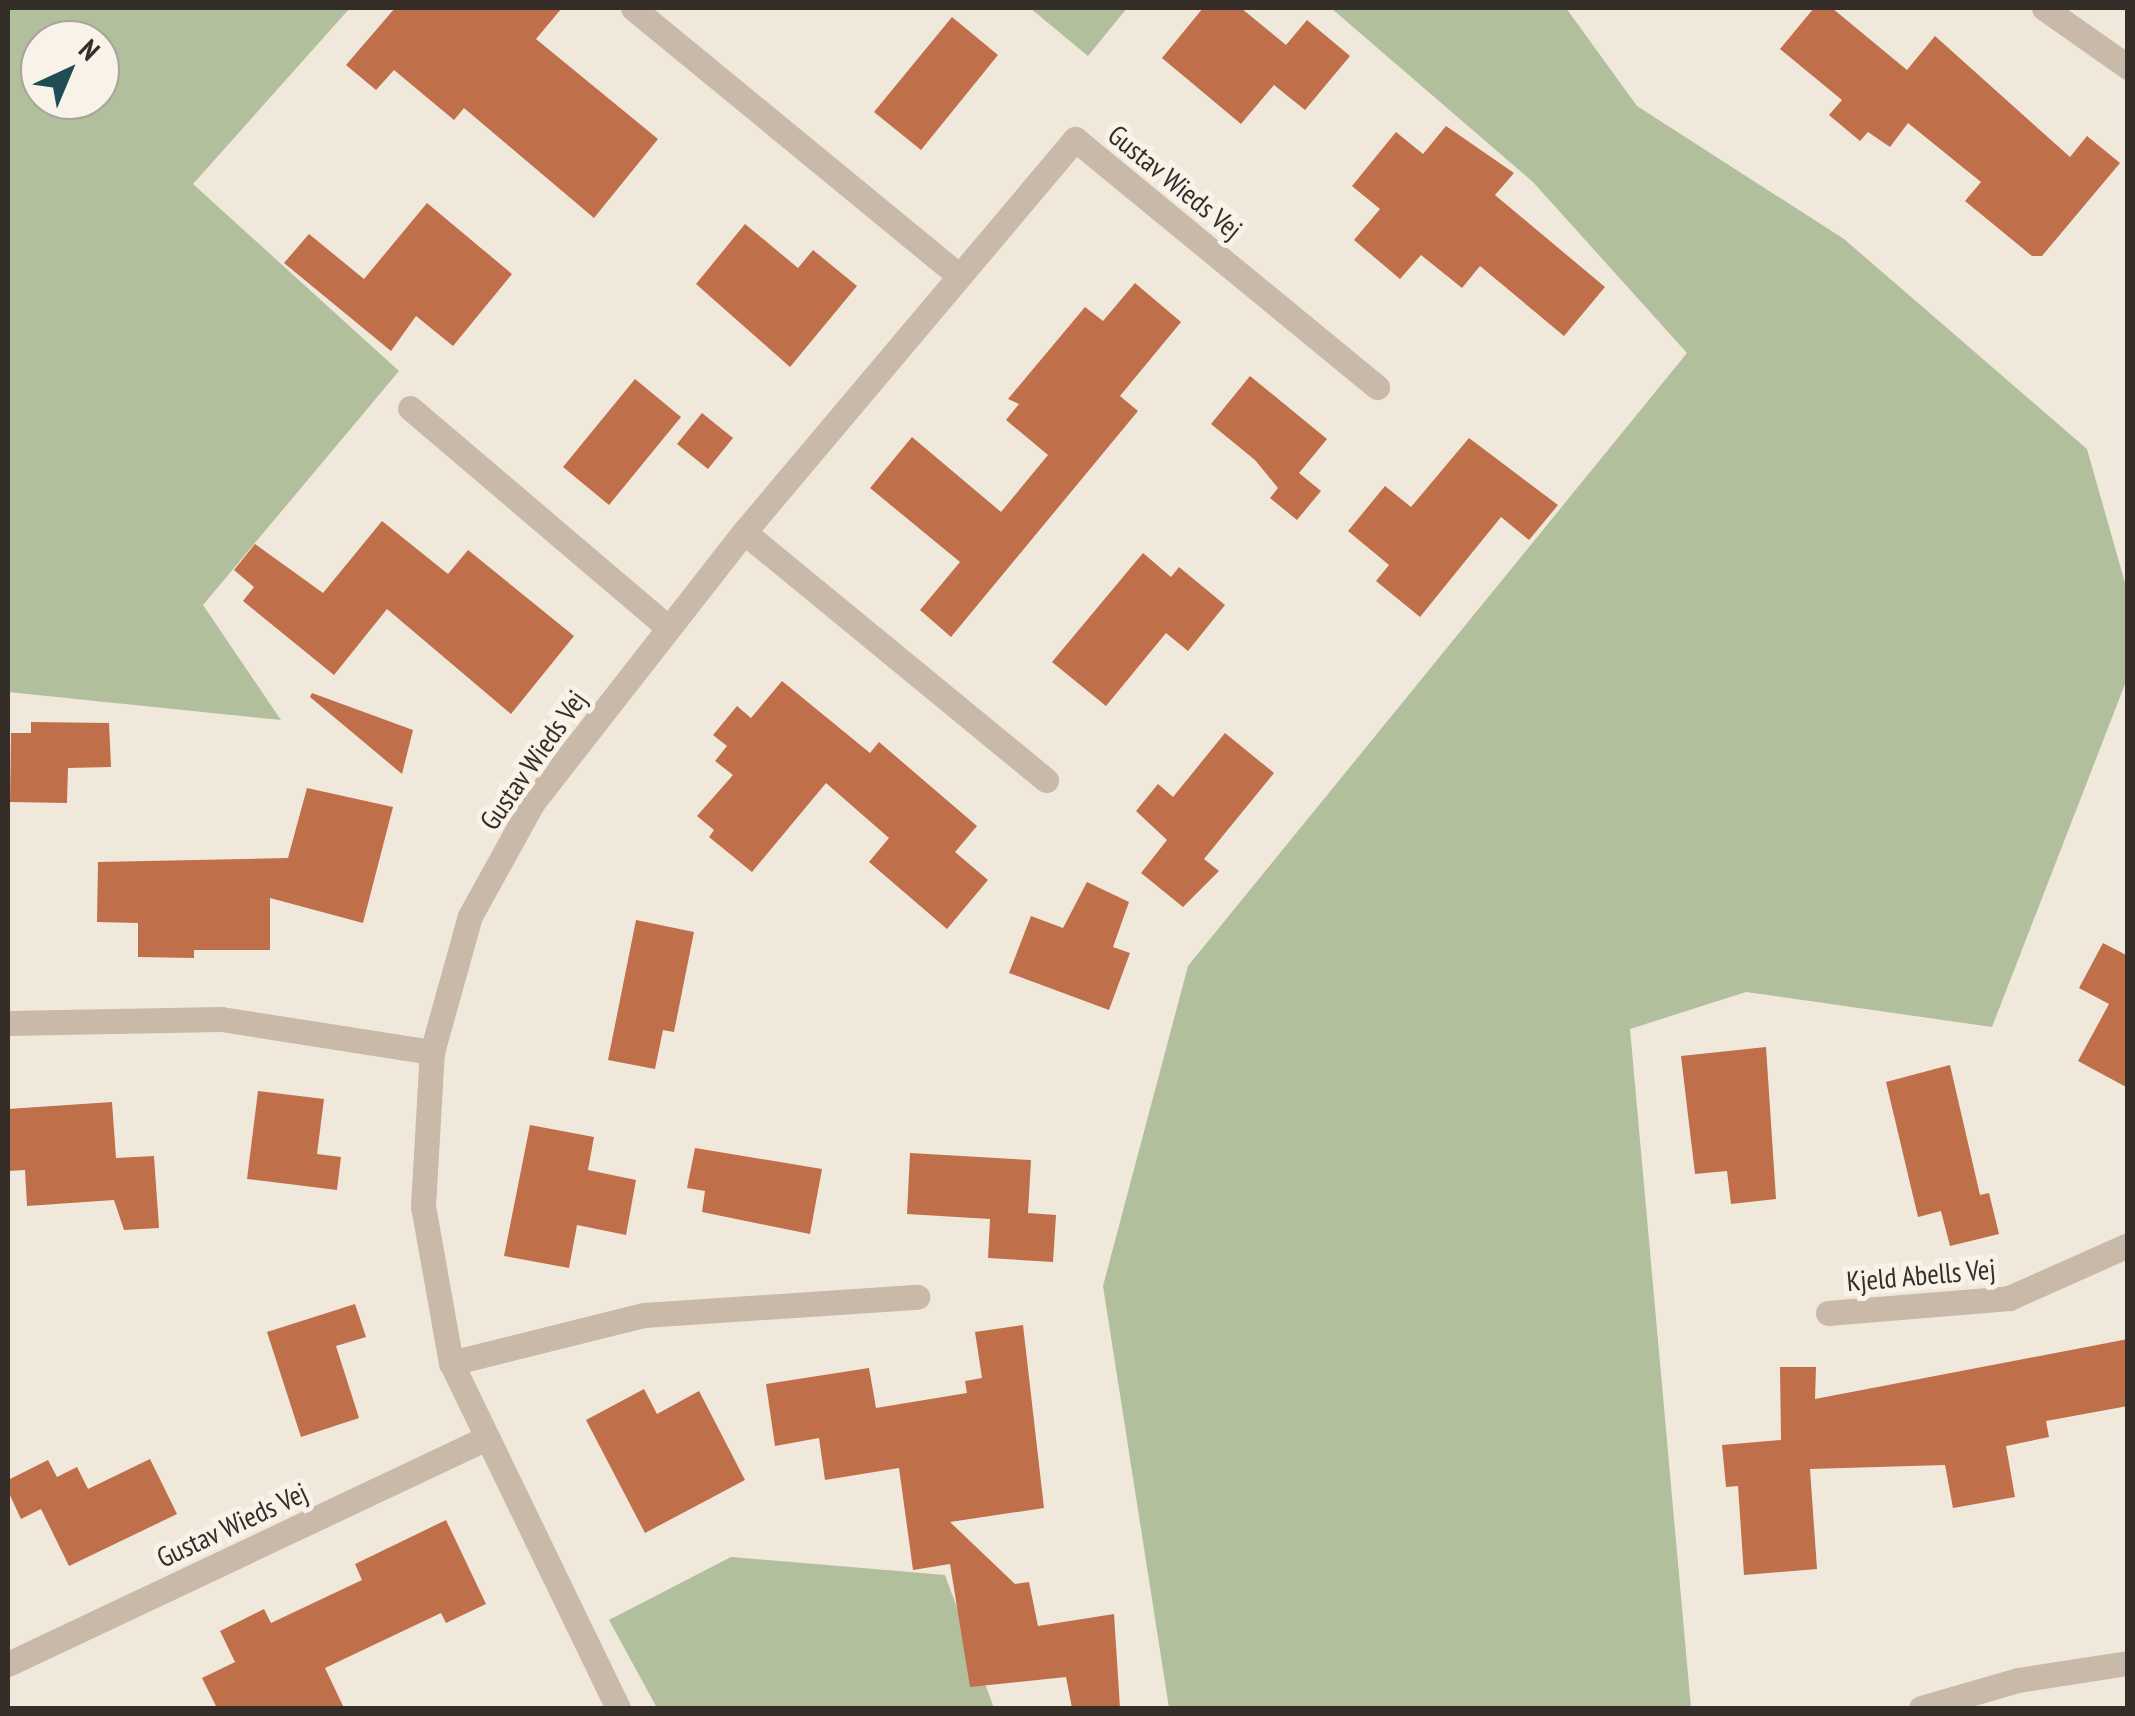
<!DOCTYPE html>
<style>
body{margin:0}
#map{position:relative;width:2135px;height:1716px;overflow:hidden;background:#f1e8dc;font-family:"PT Sans Narrow",sans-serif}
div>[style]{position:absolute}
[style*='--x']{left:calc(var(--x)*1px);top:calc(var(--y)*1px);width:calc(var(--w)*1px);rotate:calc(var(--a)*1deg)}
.green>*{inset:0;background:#b1bf9c}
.building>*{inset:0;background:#c06f4b}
.minor>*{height:25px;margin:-12.5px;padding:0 12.5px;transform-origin:12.5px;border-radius:12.5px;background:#c8b9a8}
span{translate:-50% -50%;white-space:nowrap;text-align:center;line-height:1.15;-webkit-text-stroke:10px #f8f2e8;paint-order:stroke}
.street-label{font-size:28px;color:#352d28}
.frame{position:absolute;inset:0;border:10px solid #352d28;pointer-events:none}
.north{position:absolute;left:20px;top:20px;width:100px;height:100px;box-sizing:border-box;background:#f8f2e8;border:2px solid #aaa39b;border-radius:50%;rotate:44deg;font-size:28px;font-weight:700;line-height:40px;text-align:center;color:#352d28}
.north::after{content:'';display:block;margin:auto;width:35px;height:45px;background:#204d55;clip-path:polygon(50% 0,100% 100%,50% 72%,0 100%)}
</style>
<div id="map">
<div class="green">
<div style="clip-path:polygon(evenodd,8px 8px,350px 8px,193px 184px,399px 371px,203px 605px,281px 720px,8px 692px,8px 8px,100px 40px,100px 100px,40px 100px,40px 40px,100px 40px)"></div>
<div style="clip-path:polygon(1030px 8px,1127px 8px,1088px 56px)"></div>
<div style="clip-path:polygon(1331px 8px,1566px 8px,1637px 106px,1844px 239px,2087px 449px,2127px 590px,2127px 679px,1992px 1027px,1746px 992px,1630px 1029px,1691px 1708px,1169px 1708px,1103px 1286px,1188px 966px,1687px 353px,1533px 182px)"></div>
<div style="clip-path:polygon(731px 1557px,945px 1575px,994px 1708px,657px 1708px,609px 1620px)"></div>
</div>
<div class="building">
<div style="clip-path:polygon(395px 8px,562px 8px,536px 39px,658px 139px,594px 218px,464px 108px,454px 120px,394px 70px,376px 90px,346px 65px)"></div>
<div style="clip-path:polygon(1203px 8px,1241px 8px,1286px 45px,1307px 20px,1350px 56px,1305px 110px,1274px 85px,1241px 124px,1162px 58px)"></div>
<div style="clip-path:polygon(1814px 8px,1832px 8px,1907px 70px,1935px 36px,2070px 157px,2087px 136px,2120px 163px,2042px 256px,2032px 256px,1965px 201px,1981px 182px,1908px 123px,1890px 147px,1868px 132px,1860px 141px,1829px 115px,1842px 100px,1780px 49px)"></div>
<div style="clip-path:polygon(952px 17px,998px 55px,921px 150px,874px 112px)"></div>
<div style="clip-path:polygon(1446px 126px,1514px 173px,1495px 195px,1605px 287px,1564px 336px,1480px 266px,1462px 288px,1421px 255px,1400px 279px,1354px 240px,1380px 209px,1352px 186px,1396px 132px,1423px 154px)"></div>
<div style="clip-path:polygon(427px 203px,512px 274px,453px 346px,416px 316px,391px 351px,284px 263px,309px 234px,364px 279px)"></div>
<div style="clip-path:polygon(745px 224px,798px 268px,813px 250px,857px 286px,790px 367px,696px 284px)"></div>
<div style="clip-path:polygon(1135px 283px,1181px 322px,1120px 396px,1138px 411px,951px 637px,920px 610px,960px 562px,870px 488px,912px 437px,1001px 512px,1048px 455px,1006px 420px,1019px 404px,1008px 399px,1085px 307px,1103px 321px)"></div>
<div style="clip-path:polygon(1250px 376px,1327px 439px,1299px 473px,1321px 491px,1297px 520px,1270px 498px,1278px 488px,1255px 460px,1211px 424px)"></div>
<div style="clip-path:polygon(635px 379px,681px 417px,609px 505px,563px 467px)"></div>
<div style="clip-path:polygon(702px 413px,733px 438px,708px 469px,677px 444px)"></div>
<div style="clip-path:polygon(1469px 438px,1558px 505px,1529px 540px,1501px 517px,1420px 617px,1376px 581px,1389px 565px,1348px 531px,1385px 486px,1411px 507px)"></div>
<div style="clip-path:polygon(382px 521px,448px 574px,468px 550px,574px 636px,511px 714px,387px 609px,334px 675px,243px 601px,254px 587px,234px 570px,255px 544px,323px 593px)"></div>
<div style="clip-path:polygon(1143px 553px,1171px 577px,1179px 567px,1225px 605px,1188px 651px,1166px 633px,1106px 706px,1052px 662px)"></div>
<div style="clip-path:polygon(782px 681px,870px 753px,879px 742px,977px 826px,955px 852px,988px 880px,947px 929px,869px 862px,889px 838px,826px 783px,752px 872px,709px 837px,714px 830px,697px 816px,733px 775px,715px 761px,727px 746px,713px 735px,737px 706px,751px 718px)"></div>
<div style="clip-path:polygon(312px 693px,413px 730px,402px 774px,310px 697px)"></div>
<div style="clip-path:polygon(31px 722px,109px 723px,111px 767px,68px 768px,67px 803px,10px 802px,11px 733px,31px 733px)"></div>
<div style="clip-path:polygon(1225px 733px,1274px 773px,1204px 859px,1219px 871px,1183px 907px,1141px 873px,1167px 840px,1136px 811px,1158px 784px,1173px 797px)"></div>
<div style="clip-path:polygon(307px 788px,393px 807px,363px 923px,270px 898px,270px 950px,194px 950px,194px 958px,138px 957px,138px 923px,97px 922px,98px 862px,288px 858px)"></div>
<div style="clip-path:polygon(1087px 882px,1129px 902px,1113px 947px,1130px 953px,1109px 1010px,1009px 973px,1031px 916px,1063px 928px)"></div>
<div style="clip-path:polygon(636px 920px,694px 932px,674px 1032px,663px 1030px,655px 1069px,608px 1060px)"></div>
<div style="clip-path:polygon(2103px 943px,2128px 956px,2128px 1088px,2078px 1061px,2109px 1004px,2079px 988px)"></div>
<div style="clip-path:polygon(1766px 1047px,1776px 1199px,1731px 1204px,1727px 1171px,1695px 1174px,1681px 1056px)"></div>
<div style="clip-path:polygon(1950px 1065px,1980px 1195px,1989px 1193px,1999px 1234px,1950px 1246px,1941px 1211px,1918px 1217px,1886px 1082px)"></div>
<div style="clip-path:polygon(258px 1091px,324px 1099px,317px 1154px,341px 1157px,337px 1190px,247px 1179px)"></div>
<div style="clip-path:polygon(112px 1102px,116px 1158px,154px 1156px,159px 1228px,124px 1230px,114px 1200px,27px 1206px,25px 1170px,8px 1171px,8px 1109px)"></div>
<div style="clip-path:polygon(530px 1125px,594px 1137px,588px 1170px,636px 1180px,626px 1235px,577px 1225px,569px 1268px,504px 1256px)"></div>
<div style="clip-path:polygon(695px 1148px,822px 1169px,810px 1234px,702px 1212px,705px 1191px,687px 1188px)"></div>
<div style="clip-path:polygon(910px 1153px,1031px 1160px,1028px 1213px,1056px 1215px,1053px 1262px,988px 1258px,990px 1219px,907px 1214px)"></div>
<div style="clip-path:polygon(355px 1304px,366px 1337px,336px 1346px,359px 1418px,301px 1437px,267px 1332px)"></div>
<div style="clip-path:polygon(1023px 1325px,1044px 1508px,950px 1522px,1015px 1584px,1029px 1582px,1038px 1626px,1114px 1614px,1120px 1708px,1072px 1708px,1066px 1677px,970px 1687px,950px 1564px,913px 1570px,899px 1468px,825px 1480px,819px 1438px,775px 1446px,766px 1384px,869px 1368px,876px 1408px,967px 1393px,965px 1381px,982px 1378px,975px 1332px)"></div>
<div style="clip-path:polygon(2128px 1339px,2128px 1406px,2046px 1421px,2049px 1437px,2006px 1446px,2015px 1497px,1953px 1508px,1945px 1465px,1810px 1469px,1817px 1569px,1744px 1575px,1738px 1486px,1726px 1487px,1722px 1445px,1781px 1440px,1780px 1367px,1816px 1367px,1815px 1399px)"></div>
<div style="clip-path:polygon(644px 1389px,657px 1414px,699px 1391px,745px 1480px,645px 1533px,586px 1420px)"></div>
<div style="clip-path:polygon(150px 1459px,177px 1514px,69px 1566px,41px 1509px,21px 1519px,8px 1491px,8px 1480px,48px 1460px,57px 1477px,77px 1467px,88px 1489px)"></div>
<div style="clip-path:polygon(446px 1520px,486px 1604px,446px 1623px,441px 1613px,325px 1668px,344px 1708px,217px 1708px,202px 1678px,235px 1662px,220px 1631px,264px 1609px,271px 1623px,362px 1580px,355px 1564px)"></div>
</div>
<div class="minor">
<div style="--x:633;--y:8;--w:419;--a:39.4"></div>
<div style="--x:2044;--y:8;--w:103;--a:35.1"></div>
<div style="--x:410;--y:408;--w:338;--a:40.4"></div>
<div style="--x:744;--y:532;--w:391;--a:39.4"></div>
<div style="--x:8;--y:1023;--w:213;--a:-1.1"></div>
<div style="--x:221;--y:1019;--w:214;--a:8.9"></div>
<div style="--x:1828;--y:1313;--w:182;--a:-4.7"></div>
<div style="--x:2009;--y:1298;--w:130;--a:-24"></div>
<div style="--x:451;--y:1363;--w:199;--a:-14"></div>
<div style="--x:644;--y:1315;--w:274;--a:-3.8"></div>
<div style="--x:8;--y:1664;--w:524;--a:-25.29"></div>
<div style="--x:618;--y:1708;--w:383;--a:-115.8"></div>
<div style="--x:451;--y:1363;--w:159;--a:-100.1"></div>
<div style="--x:423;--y:1206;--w:154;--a:-86.7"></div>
<div style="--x:432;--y:1052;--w:141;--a:-74.4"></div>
<div style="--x:470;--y:916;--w:130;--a:-61.1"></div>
<div style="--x:533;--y:802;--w:343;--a:-52"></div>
<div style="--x:744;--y:532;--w:514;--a:-49.89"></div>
<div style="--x:1075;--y:139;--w:391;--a:39.4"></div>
<div style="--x:1921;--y:1708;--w:101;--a:-16.1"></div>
<div style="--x:2018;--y:1680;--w:111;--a:-8.8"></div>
</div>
<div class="street-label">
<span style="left:1175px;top:182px;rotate:39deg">Gustav Wieds Vej</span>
<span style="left:533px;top:760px;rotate:-55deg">Gustav Wieds Vej</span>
<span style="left:1921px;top:1275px;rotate:-5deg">Kjeld Abells Vej</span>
<span style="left:232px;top:1525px;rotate:-25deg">Gustav Wieds Vej</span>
</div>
<div class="frame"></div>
<div class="north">N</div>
</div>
